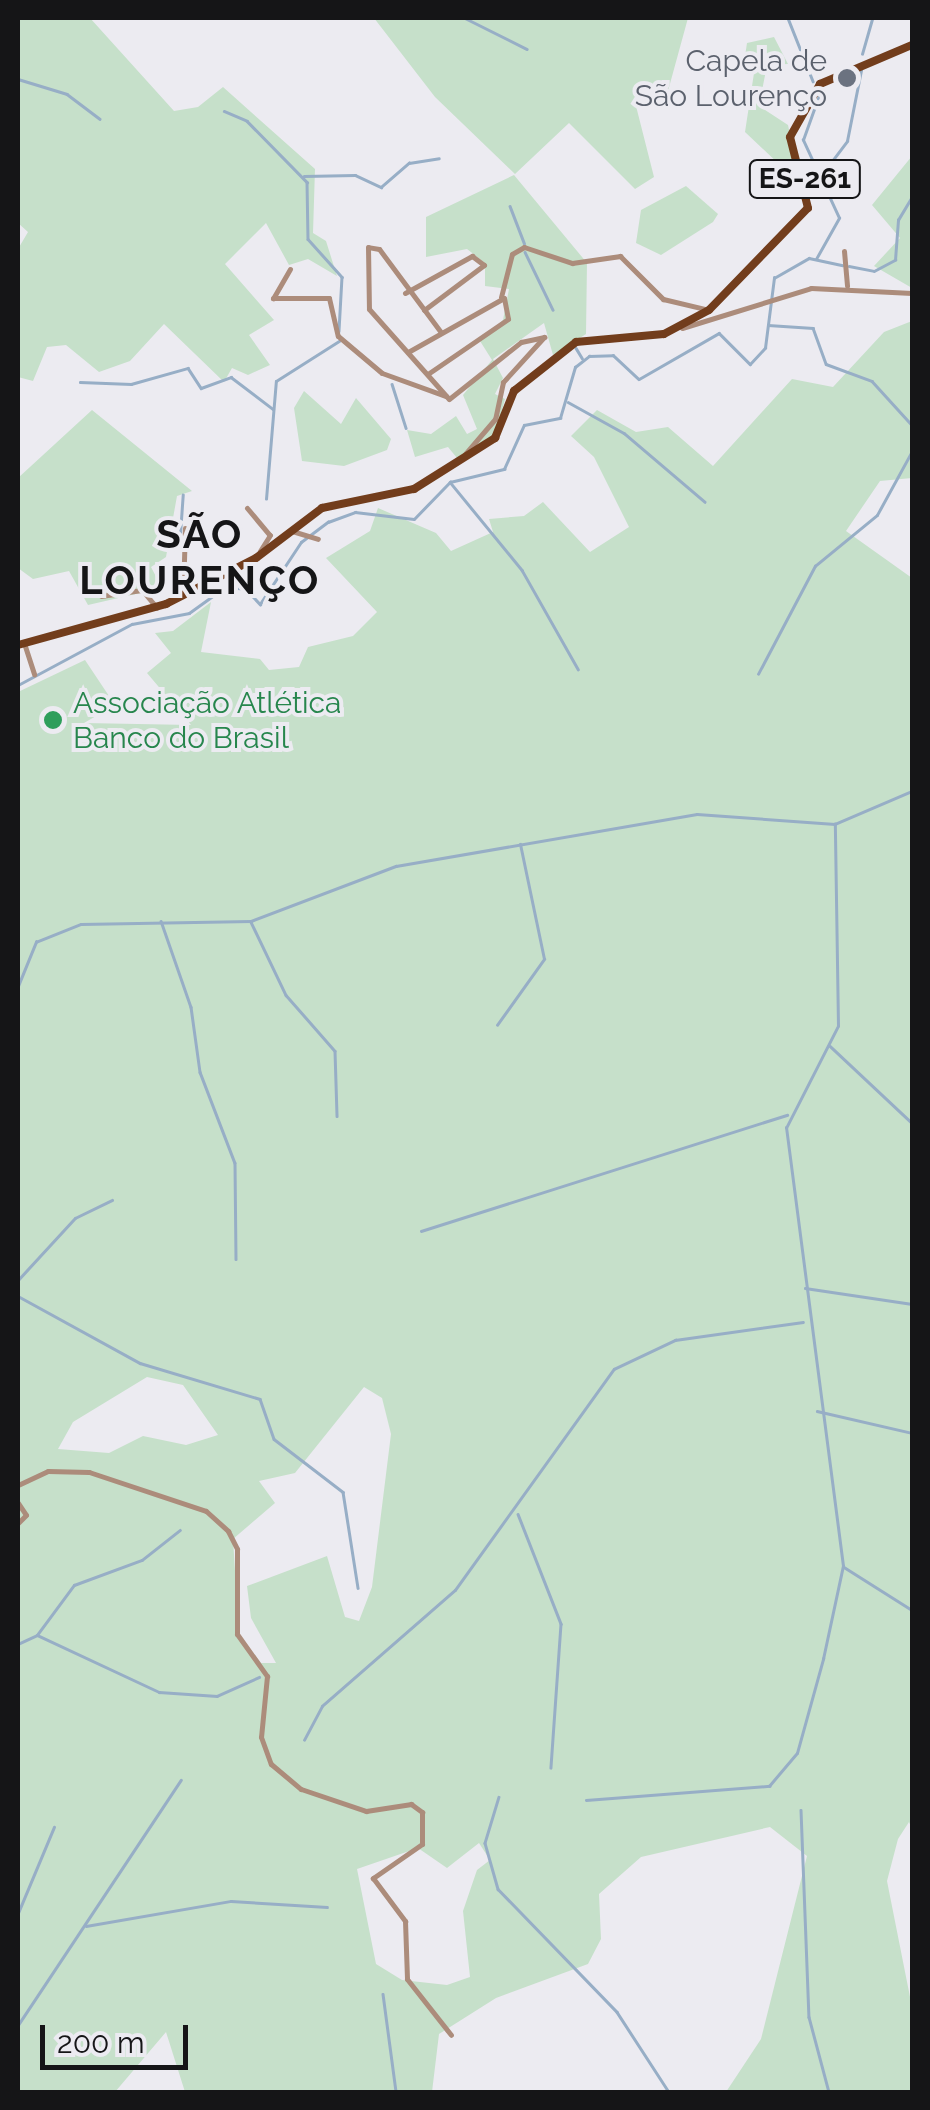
<!DOCTYPE html>
<meta charset="utf-8">
<style>
body{margin:0}
#map{position:relative;width:930px;height:2110px;overflow:hidden;background:#ecebf1;font-family:Raleway,sans-serif}
div>[style]{position:absolute}
[style*='--x']{left:calc(var(--x)*1px);top:calc(var(--y)*1px);width:calc(var(--w)*1px);rotate:calc(var(--a)*1deg)}
.green>*{inset:0;background:#c6e0ca}
.stream>*{height:2.5px;margin:-1.25px;padding:0 1.25px;transform-origin:1.25px;border-radius:1.25px;background:#97aec6}
.minor>*{height:5px;margin:-2.5px;padding:0 2.5px;transform-origin:2.5px;border-radius:2.5px;background:#ac8c7b}
.major>*{height:8px;margin:-4px;padding:0 4px;transform-origin:4px;border-radius:4px;background:#723d1c}
.dots>*{width:28px;height:28px;translate:-50% -50%;box-sizing:border-box;border:5px solid #ecebf1;border-radius:50%}
span{translate:-50% -50%;white-space:nowrap;text-align:center;line-height:1.15;-webkit-text-stroke:8px #ecebf1;paint-order:stroke}
.shield-label span{padding:2px 8px;background:#ecebf1;border:2px solid;border-radius:8px;-webkit-text-stroke-width:0}
.shield-label{font-size:28px;color:#151517;font-weight:700}
.worship-label{font-size:30px;color:#5b616d}
.right{translate:-100% -50%;text-align:right}
.leisure-label{font-size:30px;color:#27864d}
.left{translate:0 -50%;text-align:left}
.district-label{font-size:40px;color:#151517;font-weight:700;letter-spacing:2.5px}
.frame{position:absolute;inset:0;border:20px solid #151517;pointer-events:none}
.scale{position:absolute;left:40px;top:2025px;width:148px;height:45px;box-sizing:border-box;border:5px solid #151517;border-top:0;padding-left:12px;font-size:30px;line-height:35px;white-space:nowrap;color:#151517;-webkit-text-stroke:8px #ecebf1;paint-order:stroke}
</style>
<div id="map">
<div class="green">
<div style="clip-path:polygon(18px 18px,90px 18px,174px 111px,198px 107px,223px 87px,315px 169px,313px 233px,326px 241px,337px 276px,308px 259px,289px 265px,266px 223px,225px 264px,274px 320px,249px 335px,270px 365px,248px 375px,232px 368px,224px 382px,164px 324px,130px 361px,99px 372px,66px 345px,47px 347px,33px 381px,18px 377px,18px 249px,28px 232px,18px 223px)"></div>
<div style="clip-path:polygon(374px 18px,688px 18px,668px 91px,647px 91px,636px 106px,654px 177px,635px 189px,569px 123px,515px 174px,435px 97px)"></div>
<div style="clip-path:polygon(774px 37px,788px 64px,767px 65px,759px 106px,788px 125px,801px 185px,745px 132px,754px 73px,744px 63px,747px 43px)"></div>
<div style="clip-path:polygon(912px 156px,911px 243px,912px 288px,874px 266px,900px 238px,872px 205px)"></div>
<div style="clip-path:polygon(514px 175px,587px 263px,586px 334px,553px 355px,544px 323px,493px 359px,503px 378px,495px 394px,505px 399px,495px 435px,457px 458px,448px 447px,415px 457px,407px 430px,431px 434px,456px 416px,467px 434px,477px 429px,463px 395px,492px 360px,480px 341px,503px 320px,509px 289px,485px 286px,485px 263px,467px 249px,426px 257px,426px 217px)"></div>
<div style="clip-path:polygon(686px 186px,718px 214px,713px 222px,661px 255px,636px 243px,641px 210px)"></div>
<div style="clip-path:polygon(evenodd,912px 321px,912px 478px,880px 481px,846px 531px,912px 578px,912px 1829px,909px 1822px,898px 1839px,887px 1881px,912px 2007px,912px 2092px,726px 2092px,761px 2039px,807px 1856px,770px 1827px,641px 1857px,599px 1894px,601px 1939px,588px 1964px,496px 1998px,439px 2034px,432px 2092px,185px 2092px,166px 2032px,115px 2092px,18px 2092px,18px 692px,85px 660px,115px 705px,84px 723px,191px 725px,147px 673px,171px 653px,155px 633px,173px 631px,211px 602px,201px 652px,260px 659px,269px 670px,299px 667px,308px 647px,353px 636px,377px 612px,326px 558px,370px 531px,378px 508px,436px 533px,451px 551px,493px 532px,489px 519px,524px 516px,543px 502px,590px 552px,629px 527px,594px 457px,571px 436px,597px 410px,636px 432px,668px 427px,713px 466px,792px 379px,833px 387px,884px 332px,912px 321px,147px 1377px,183px 1385px,218px 1435px,186px 1445px,143px 1436px,109px 1453px,58px 1449px,73px 1422px,147px 1377px,912px 321px,364px 1387px,382px 1398px,391px 1434px,372px 1587px,359px 1621px,345px 1617px,327px 1556px,247px 1586px,251px 1618px,276px 1663px,261px 1663px,239px 1634px,233px 1539px,275px 1503px,259px 1481px,295px 1473px,364px 1387px,912px 321px,479px 1843px,490px 1860px,477px 1870px,463px 1911px,470px 1977px,447px 1985px,402px 1980px,376px 1964px,357px 1869px,418px 1848px,447px 1868px,479px 1843px)"></div>
<div style="clip-path:polygon(304px 391px,341px 424px,356px 398px,391px 439px,387px 450px,344px 466px,302px 461px,294px 408px)"></div>
<div style="clip-path:polygon(92px 410px,192px 491px,177px 496px,166px 557px,151px 567px,162px 588px,88px 605px,69px 571px,33px 579px,18px 568px,18px 478px)"></div>
</div>
<div class="stream">
<div style="--x:465;--y:18;--w:69;--a:26.6"></div>
<div style="--x:788;--y:18;--w:68;--a:68.4"></div>
<div style="--x:862;--y:54;--w:37;--a:-74"></div>
<div style="--x:18;--y:79;--w:51;--a:17"></div>
<div style="--x:67;--y:94;--w:41;--a:37.1"></div>
<div style="--x:224;--y:111;--w:25;--a:23"></div>
<div style="--x:247;--y:121;--w:86;--a:45.5"></div>
<div style="--x:307;--y:182;--w:57;--a:89"></div>
<div style="--x:308;--y:239;--w:51;--a:48.2"></div>
<div style="--x:342;--y:277;--w:54;--a:93.2"></div>
<div style="--x:823;--y:173;--w:40;--a:-53"></div>
<div style="--x:847;--y:141;--w:72;--a:-78.8"></div>
<div style="--x:304;--y:176;--w:51;--a:-1.1"></div>
<div style="--x:355;--y:175;--w:29;--a:25"></div>
<div style="--x:381;--y:187;--w:37;--a:-41"></div>
<div style="--x:409;--y:163;--w:30;--a:-9"></div>
<div style="--x:510;--y:206;--w:40;--a:69"></div>
<div style="--x:525;--y:252;--w:64;--a:64.2"></div>
<div style="--x:816;--y:259;--w:47;--a:-60.7"></div>
<div style="--x:839;--y:218;--w:86;--a:-114.8"></div>
<div style="--x:803;--y:140;--w:45;--a:-70.3"></div>
<div style="--x:849;--y:266;--w:25;--a:11"></div>
<div style="--x:874;--y:271;--w:24;--a:-28"></div>
<div style="--x:895;--y:260;--w:40;--a:-85.7"></div>
<div style="--x:898;--y:220;--w:27;--a:-59"></div>
<div style="--x:768;--y:325;--w:45;--a:3.8"></div>
<div style="--x:813;--y:328;--w:38;--a:70"></div>
<div style="--x:826;--y:364;--w:49;--a:20.3"></div>
<div style="--x:872;--y:381;--w:59;--a:47.7"></div>
<div style="--x:576;--y:348;--w:12;--a:59"></div>
<div style="--x:80;--y:382;--w:51;--a:2.2"></div>
<div style="--x:131;--y:384;--w:59;--a:-15.7"></div>
<div style="--x:188;--y:368;--w:24;--a:57"></div>
<div style="--x:201;--y:388;--w:32;--a:-20"></div>
<div style="--x:231;--y:377;--w:53;--a:37.3"></div>
<div style="--x:392;--y:384;--w:46;--a:72.3"></div>
<div style="--x:568;--y:402;--w:64;--a:29"></div>
<div style="--x:624;--y:433;--w:106;--a:40.4"></div>
<div style="--x:450;--y:482;--w:114;--a:50.7"></div>
<div style="--x:522;--y:570;--w:114;--a:60.5"></div>
<div style="--x:266;--y:499;--w:118;--a:-85.2"></div>
<div style="--x:276;--y:381;--w:75;--a:-32.4"></div>
<div style="--x:180;--y:534;--w:39;--a:-86"></div>
<div style="--x:758;--y:674;--w:122;--a:-62.2"></div>
<div style="--x:815;--y:566;--w:80;--a:-39.4"></div>
<div style="--x:877;--y:515;--w:73;--a:-61.3"></div>
<div style="--x:18;--y:685;--w:129;--a:-28.2"></div>
<div style="--x:132;--y:624;--w:58;--a:-10.9"></div>
<div style="--x:189;--y:613;--w:44;--a:-35.8"></div>
<div style="--x:225;--y:587;--w:21;--a:5"></div>
<div style="--x:246;--y:589;--w:21;--a:47"></div>
<div style="--x:260;--y:604;--w:74;--a:-56.5"></div>
<div style="--x:301;--y:542;--w:34;--a:-37"></div>
<div style="--x:328;--y:522;--w:29;--a:-20"></div>
<div style="--x:355;--y:512;--w:59;--a:6.8"></div>
<div style="--x:414;--y:519;--w:52;--a:-45.8"></div>
<div style="--x:450;--y:482;--w:56;--a:-13.5"></div>
<div style="--x:504;--y:469;--w:48;--a:-65.6"></div>
<div style="--x:524;--y:425;--w:37;--a:-11"></div>
<div style="--x:560;--y:418;--w:53;--a:-73.6"></div>
<div style="--x:575;--y:367;--w:18;--a:-38"></div>
<div style="--x:589;--y:356;--w:24;--a:-2"></div>
<div style="--x:613;--y:355;--w:35;--a:43"></div>
<div style="--x:639;--y:379;--w:92;--a:-29.9"></div>
<div style="--x:719;--y:333;--w:44;--a:45"></div>
<div style="--x:750;--y:364;--w:22;--a:-47"></div>
<div style="--x:765;--y:348;--w:71;--a:-82.7"></div>
<div style="--x:774;--y:278;--w:40;--a:-29.7"></div>
<div style="--x:809;--y:258;--w:34;--a:12"></div>
<div style="--x:161;--y:921;--w:91;--a:70.8"></div>
<div style="--x:191;--y:1007;--w:66;--a:82.1"></div>
<div style="--x:200;--y:1072;--w:97;--a:69"></div>
<div style="--x:235;--y:1163;--w:96;--a:89.4"></div>
<div style="--x:251;--y:922;--w:81;--a:64.4"></div>
<div style="--x:286;--y:995;--w:74;--a:48.8"></div>
<div style="--x:335;--y:1051;--w:65;--a:88.2"></div>
<div style="--x:18;--y:986;--w:48;--a:-67.8"></div>
<div style="--x:36;--y:942;--w:48;--a:-21.8"></div>
<div style="--x:81;--y:924;--w:170;--a:-1"></div>
<div style="--x:251;--y:921;--w:155;--a:-20.8"></div>
<div style="--x:396;--y:866;--w:305;--a:-9.8"></div>
<div style="--x:697;--y:814;--w:138;--a:4.1"></div>
<div style="--x:835;--y:824;--w:84;--a:-23.2"></div>
<div style="--x:497;--y:1025;--w:81;--a:-54.5"></div>
<div style="--x:544;--y:959;--w:117;--a:-101.8"></div>
<div style="--x:830;--y:1046;--w:112;--a:43.2"></div>
<div style="--x:421;--y:1231;--w:384;--a:-17.6"></div>
<div style="--x:18;--y:1280;--w:84;--a:-47.4"></div>
<div style="--x:75;--y:1218;--w:41;--a:-25.9"></div>
<div style="--x:805;--y:1288;--w:108;--a:8.5"></div>
<div style="--x:18;--y:1296;--w:139;--a:28.8"></div>
<div style="--x:140;--y:1363;--w:125;--a:16.7"></div>
<div style="--x:260;--y:1399;--w:42;--a:70.7"></div>
<div style="--x:274;--y:1439;--w:87;--a:37.5"></div>
<div style="--x:343;--y:1492;--w:97;--a:81.1"></div>
<div style="--x:817;--y:1411;--w:98;--a:13"></div>
<div style="--x:518;--y:1514;--w:118;--a:68.6"></div>
<div style="--x:561;--y:1624;--w:144;--a:94"></div>
<div style="--x:844;--y:1567;--w:80;--a:32.3"></div>
<div style="--x:37;--y:1635;--w:135;--a:25"></div>
<div style="--x:159;--y:1692;--w:58;--a:3.9"></div>
<div style="--x:217;--y:1696;--w:46;--a:-24.3"></div>
<div style="--x:18;--y:1644;--w:21;--a:-25"></div>
<div style="--x:37;--y:1635;--w:62;--a:-53.5"></div>
<div style="--x:74;--y:1585;--w:72;--a:-20.2"></div>
<div style="--x:142;--y:1560;--w:48;--a:-38.3"></div>
<div style="--x:304;--y:1740;--w:38;--a:-62"></div>
<div style="--x:322;--y:1706;--w:176;--a:-41.1"></div>
<div style="--x:455;--y:1590;--w:272;--a:-54.3"></div>
<div style="--x:614;--y:1369;--w:68;--a:-25.4"></div>
<div style="--x:675;--y:1340;--w:129;--a:-8"></div>
<div style="--x:499;--y:1797;--w:48;--a:106.9"></div>
<div style="--x:485;--y:1843;--w:48;--a:74.2"></div>
<div style="--x:498;--y:1889;--w:171;--a:45.9"></div>
<div style="--x:617;--y:2012;--w:95;--a:57"></div>
<div style="--x:586;--y:1800;--w:184;--a:-4.4"></div>
<div style="--x:769;--y:1786;--w:43;--a:-49.7"></div>
<div style="--x:797;--y:1753;--w:98;--a:-74.5"></div>
<div style="--x:823;--y:1659;--w:95;--a:-77.9"></div>
<div style="--x:843;--y:1566;--w:442;--a:-97.4"></div>
<div style="--x:786;--y:1128;--w:114;--a:-63"></div>
<div style="--x:838;--y:1026;--w:202;--a:-90.9"></div>
<div style="--x:801;--y:1810;--w:207;--a:87.8"></div>
<div style="--x:809;--y:2017;--w:78;--a:75.1"></div>
<div style="--x:18;--y:1913;--w:93;--a:-67.3"></div>
<div style="--x:86;--y:1926;--w:147;--a:-9.8"></div>
<div style="--x:231;--y:1901;--w:96;--a:3.6"></div>
<div style="--x:383;--y:1994;--w:99;--a:82.4"></div>
<div style="--x:18;--y:2025;--w:294;--a:-56.4"></div>
</div>
<div class="minor">
<div style="--x:844;--y:251;--w:35;--a:85"></div>
<div style="--x:290;--y:269;--w:34;--a:120"></div>
<div style="--x:273;--y:298;--w:56;--a:0"></div>
<div style="--x:329;--y:298;--w:39;--a:77"></div>
<div style="--x:338;--y:336;--w:57;--a:40.1"></div>
<div style="--x:382;--y:373;--w:68;--a:19.8"></div>
<div style="--x:405;--y:293;--w:77;--a:-28.9"></div>
<div style="--x:472;--y:256;--w:15;--a:37"></div>
<div style="--x:484;--y:265;--w:75;--a:143.1"></div>
<div style="--x:501;--y:297;--w:44;--a:-75.7"></div>
<div style="--x:512;--y:254;--w:14;--a:-30"></div>
<div style="--x:524;--y:247;--w:51;--a:18.4"></div>
<div style="--x:572;--y:263;--w:49;--a:-8.3"></div>
<div style="--x:620;--y:256;--w:61;--a:45"></div>
<div style="--x:663;--y:299;--w:47;--a:13.4"></div>
<div style="--x:682;--y:328;--w:135;--a:-17.2"></div>
<div style="--x:811;--y:288;--w:101;--a:2.8"></div>
<div style="--x:440;--y:331;--w:102;--a:-126.6"></div>
<div style="--x:379;--y:249;--w:11;--a:-170"></div>
<div style="--x:368;--y:247;--w:62;--a:89.1"></div>
<div style="--x:369;--y:309;--w:120;--a:48.4"></div>
<div style="--x:449;--y:399;--w:92;--a:-38.4"></div>
<div style="--x:521;--y:342;--w:24;--a:-12"></div>
<div style="--x:544;--y:337;--w:61;--a:132.3"></div>
<div style="--x:503;--y:382;--w:38;--a:102"></div>
<div style="--x:495;--y:419;--w:46;--a:130.6"></div>
<div style="--x:408;--y:352;--w:110;--a:-29.4"></div>
<div style="--x:504;--y:298;--w:21;--a:79"></div>
<div style="--x:508;--y:319;--w:96;--a:145.6"></div>
<div style="--x:247;--y:508;--w:35;--a:50"></div>
<div style="--x:270;--y:535;--w:19;--a:122"></div>
<div style="--x:292;--y:531;--w:27;--a:17"></div>
<div style="--x:183;--y:594;--w:66;--a:-88.3"></div>
<div style="--x:101;--y:596;--w:41;--a:-8.3"></div>
<div style="--x:142;--y:590;--w:23;--a:50"></div>
<div style="--x:24;--y:643;--w:33;--a:72"></div>
<div style="--x:18;--y:1485;--w:33;--a:-25"></div>
<div style="--x:48;--y:1471;--w:41;--a:1.4"></div>
<div style="--x:89;--y:1472;--w:123;--a:18.4"></div>
<div style="--x:206;--y:1511;--w:30;--a:42"></div>
<div style="--x:228;--y:1531;--w:20;--a:63"></div>
<div style="--x:237;--y:1549;--w:85;--a:90"></div>
<div style="--x:237;--y:1634;--w:52;--a:54.5"></div>
<div style="--x:267;--y:1676;--w:61;--a:95.6"></div>
<div style="--x:261;--y:1737;--w:29;--a:70"></div>
<div style="--x:271;--y:1764;--w:39;--a:40"></div>
<div style="--x:301;--y:1789;--w:69;--a:18.7"></div>
<div style="--x:366;--y:1811;--w:46;--a:-8.8"></div>
<div style="--x:411;--y:1804;--w:14;--a:36"></div>
<div style="--x:422;--y:1812;--w:32;--a:90"></div>
<div style="--x:422;--y:1844;--w:60;--a:145.2"></div>
<div style="--x:373;--y:1878;--w:54;--a:53.3"></div>
<div style="--x:405;--y:1921;--w:58;--a:88"></div>
<div style="--x:407;--y:1979;--w:71;--a:51.8"></div>
<div style="--x:18;--y:1503;--w:14;--a:56"></div>
<div style="--x:26;--y:1515;--w:11;--a:135"></div>
</div>
<div class="major">
<div style="--x:18;--y:645;--w:154;--a:-15.5"></div>
<div style="--x:166;--y:604;--w:101;--a:-27.1"></div>
<div style="--x:256;--y:558;--w:83;--a:-37.1"></div>
<div style="--x:322;--y:508;--w:94;--a:-11.7"></div>
<div style="--x:414;--y:489;--w:96;--a:-32.2"></div>
<div style="--x:495;--y:438;--w:51;--a:-68"></div>
<div style="--x:514;--y:391;--w:79;--a:-38.3"></div>
<div style="--x:576;--y:342;--w:88;--a:-5.2"></div>
<div style="--x:664;--y:334;--w:51;--a:-28.1"></div>
<div style="--x:709;--y:310;--w:142;--a:-45.9"></div>
<div style="--x:808;--y:208;--w:73;--a:-104.2"></div>
<div style="--x:790;--y:137;--w:61;--a:-60.5"></div>
<div style="--x:820;--y:84;--w:100;--a:-23"></div>
</div>
<div class="dots">
<div style="left:847px;top:78px;background:#6b7280"></div>
<div style="left:53px;top:720px;background:#2e9e5b"></div>
</div>
<div class="shield-label">
<span style="left:805px;top:179px">ES-261</span>
</div>
<div class="worship-label">
<span class="right" style="left:827px;top:78px">Capela de<br>São Lourenço</span>
</div>
<div class="leisure-label">
<span class="left" style="left:73px;top:720px">Associação Atlética<br>Banco do Brasil</span>
</div>
<div class="district-label">
<span style="left:200px;top:557px">SÃO<br>LOURENÇO</span>
</div>
<div class="frame"></div>
<div class="scale">200 m</div>
</div>
